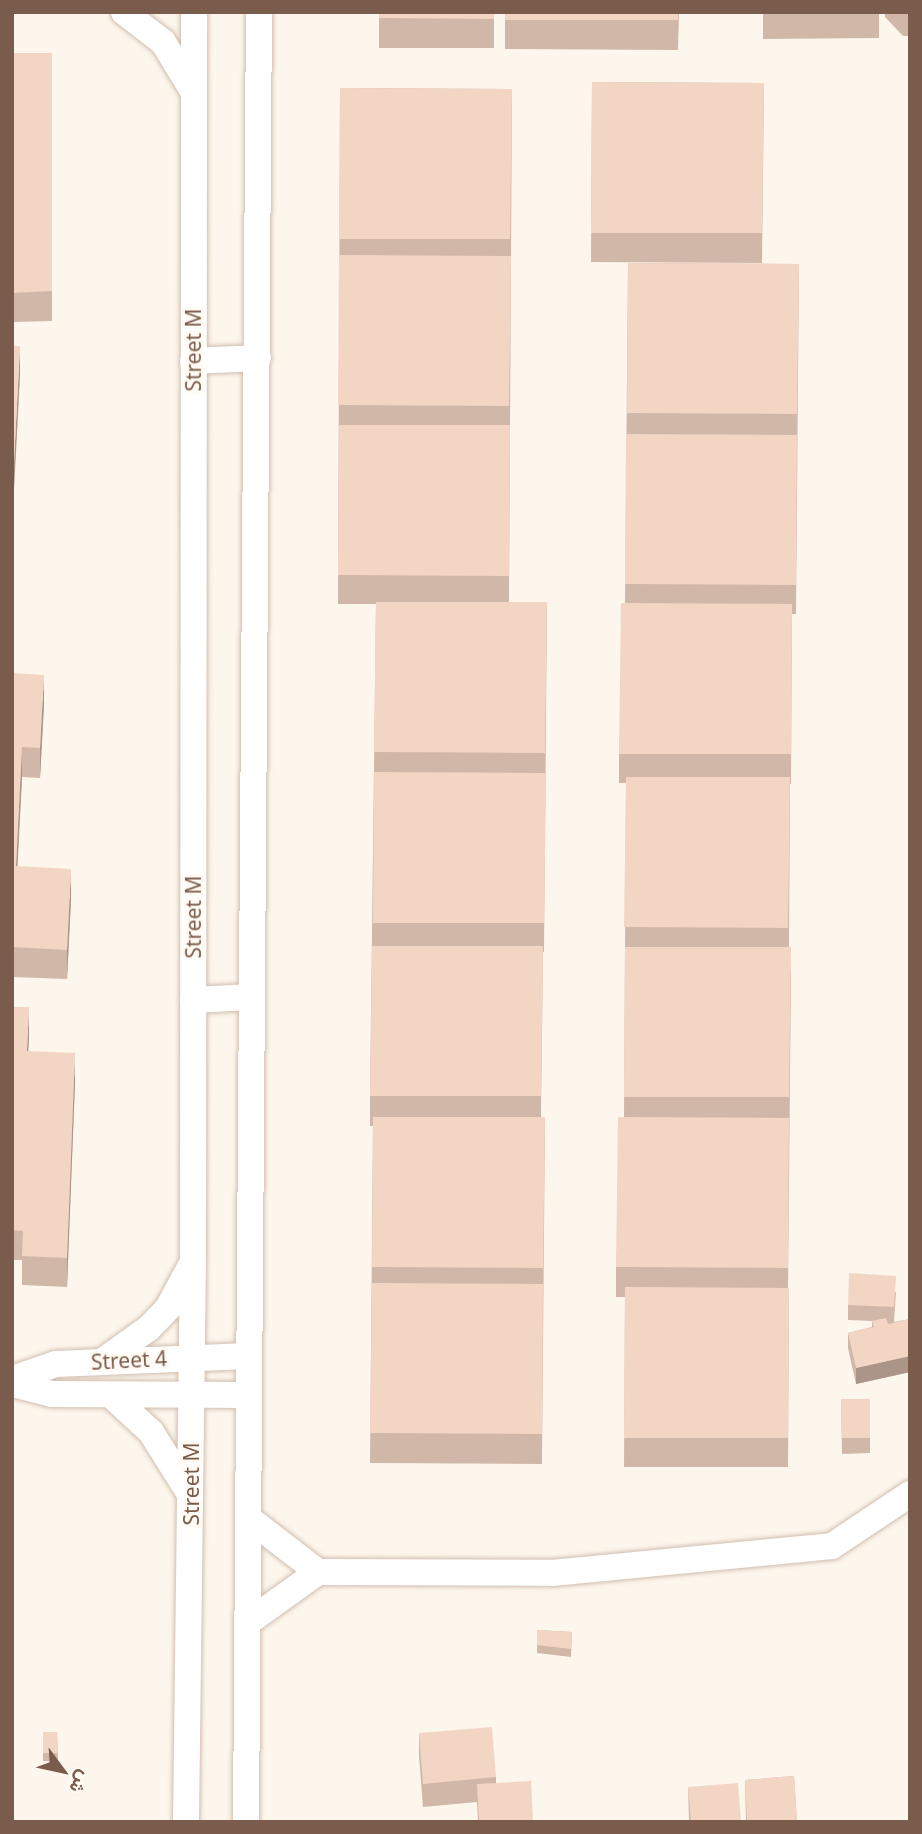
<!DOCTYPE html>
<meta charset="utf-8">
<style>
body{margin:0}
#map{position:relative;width:922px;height:1834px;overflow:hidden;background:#fdf6ec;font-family:"Noto Sans",Vazirmatn,sans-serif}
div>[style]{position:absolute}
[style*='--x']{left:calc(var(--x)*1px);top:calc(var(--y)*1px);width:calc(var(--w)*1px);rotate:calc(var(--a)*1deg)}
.roads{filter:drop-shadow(0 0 2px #d1beb0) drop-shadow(0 0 2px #d1beb0)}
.street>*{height:26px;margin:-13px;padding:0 13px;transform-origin:13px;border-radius:13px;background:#fff}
.wall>*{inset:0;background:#d1b7a8}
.shaded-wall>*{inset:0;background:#aa9588}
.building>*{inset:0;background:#f3d5c3}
span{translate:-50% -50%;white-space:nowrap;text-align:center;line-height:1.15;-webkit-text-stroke:6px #fffaf3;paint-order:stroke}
.street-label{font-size:21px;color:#7a5c4d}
.frame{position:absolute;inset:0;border:14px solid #7a5c4d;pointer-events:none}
.north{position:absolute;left:28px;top:1736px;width:70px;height:70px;-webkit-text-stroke:5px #fffaf3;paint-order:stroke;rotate:123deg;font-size:19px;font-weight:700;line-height:28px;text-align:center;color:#7a5c4d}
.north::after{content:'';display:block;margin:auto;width:24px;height:32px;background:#7a5c4d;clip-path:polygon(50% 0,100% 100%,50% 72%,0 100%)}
</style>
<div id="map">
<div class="roads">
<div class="street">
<div style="--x:124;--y:12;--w:49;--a:37.6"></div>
<div style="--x:163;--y:42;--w:57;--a:58.5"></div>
<div style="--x:193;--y:361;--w:65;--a:-2.6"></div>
<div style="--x:193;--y:1000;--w:59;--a:-2.9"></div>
<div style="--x:104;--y:1360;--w:55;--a:-35.4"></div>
<div style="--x:149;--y:1328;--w:28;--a:-46"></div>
<div style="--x:168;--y:1308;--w:47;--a:-61.8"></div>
<div style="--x:12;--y:1379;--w:46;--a:-18.8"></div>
<div style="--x:56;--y:1364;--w:192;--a:-2.4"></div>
<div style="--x:12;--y:1384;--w:41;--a:14"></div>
<div style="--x:52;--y:1394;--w:197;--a:0.3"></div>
<div style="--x:111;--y:1395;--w:54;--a:42.8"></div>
<div style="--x:151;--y:1432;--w:70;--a:57.9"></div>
<div style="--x:248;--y:1518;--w:88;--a:37.6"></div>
<div style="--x:247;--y:1623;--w:87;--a:-35.7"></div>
<div style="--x:318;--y:1572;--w:234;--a:0.2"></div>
<div style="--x:552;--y:1573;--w:281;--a:-5.5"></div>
<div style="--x:832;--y:1546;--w:94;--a:-33.7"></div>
<div style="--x:186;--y:1822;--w:563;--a:-89.29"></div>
<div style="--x:193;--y:1259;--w:1247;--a:-89.95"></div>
<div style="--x:246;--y:1822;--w:1810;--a:-89.59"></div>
</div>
</div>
<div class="wall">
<div style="clip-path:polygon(379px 12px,494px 12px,494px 48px,379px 48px)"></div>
<div style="clip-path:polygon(505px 12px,679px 12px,678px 50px,505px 49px)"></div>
<div style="clip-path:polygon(763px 12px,879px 12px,879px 38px,763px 39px)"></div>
<div style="clip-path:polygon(885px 12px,910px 12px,910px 36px,903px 36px,885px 17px)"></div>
<div style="clip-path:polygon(12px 53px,52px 53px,52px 321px,12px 322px)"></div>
<div style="clip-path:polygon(592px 82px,764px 83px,762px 263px,591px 262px)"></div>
<div style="clip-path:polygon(340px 88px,512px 89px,509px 602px,547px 602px,544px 952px,543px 952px,541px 1117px,545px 1117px,542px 1464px,370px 1463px,373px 1126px,370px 1126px,370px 1096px,376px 604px,338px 604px)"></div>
<div style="clip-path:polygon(628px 263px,799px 264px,796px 614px,792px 614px,791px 784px,790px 784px,789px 947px,791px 977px,788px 1288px,789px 1288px,788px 1467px,624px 1467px,625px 1297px,616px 1297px,616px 1267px,624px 1117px,626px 783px,619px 783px,619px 754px,625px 603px)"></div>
<div style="clip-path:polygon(12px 673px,44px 704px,40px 778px,22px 777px,17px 866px,71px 899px,67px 979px,12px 977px)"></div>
<div style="clip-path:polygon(12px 1007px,29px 1037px,28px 1051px,75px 1082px,67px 1287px,22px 1285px,22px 1260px,12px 1260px)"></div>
<div style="clip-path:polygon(896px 1292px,894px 1322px,910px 1319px,910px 1372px,856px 1384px,848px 1348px,848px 1333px,872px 1327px,872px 1321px,848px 1320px,848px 1305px)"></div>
<div style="clip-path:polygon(841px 1399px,870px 1399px,870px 1453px,842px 1454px)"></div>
<div style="clip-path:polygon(537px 1630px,572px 1632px,571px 1657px,537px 1653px)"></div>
<div style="clip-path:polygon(43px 1732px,57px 1732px,58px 1761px,43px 1761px)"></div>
<div style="clip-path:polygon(419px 1733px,496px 1777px,496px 1783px,533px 1822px,478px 1822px,477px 1802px,423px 1807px,419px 1756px)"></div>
<div style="clip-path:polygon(794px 1776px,797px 1822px,746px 1822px,745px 1780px)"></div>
<div style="clip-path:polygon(688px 1787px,741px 1822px,689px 1822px)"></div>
</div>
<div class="shaded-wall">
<div style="clip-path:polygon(20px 346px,20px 376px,12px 528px,12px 499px)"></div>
<div style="clip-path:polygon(44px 675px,44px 704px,40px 778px,40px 748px)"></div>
<div style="clip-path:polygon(22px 747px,22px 777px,16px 896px,16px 866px)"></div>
<div style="clip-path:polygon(71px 869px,71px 899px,67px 979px,67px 950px)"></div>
<div style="clip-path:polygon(29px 1007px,29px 1037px,27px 1080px,27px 1051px)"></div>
<div style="clip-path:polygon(75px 1053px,75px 1082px,67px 1287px,67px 1258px)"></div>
<div style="clip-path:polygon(910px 1356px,910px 1372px,856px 1384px,856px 1368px)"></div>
</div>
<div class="building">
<div style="clip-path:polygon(379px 12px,494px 12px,494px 19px,379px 18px)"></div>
<div style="clip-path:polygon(505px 12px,678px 12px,678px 20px,505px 20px)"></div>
<div style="clip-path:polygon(12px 53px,52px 53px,52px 291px,12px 293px)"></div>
<div style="clip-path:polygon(592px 82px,764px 83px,762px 233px,591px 233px)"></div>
<div style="clip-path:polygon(340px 88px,512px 89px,510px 239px,339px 239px)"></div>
<div style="clip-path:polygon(339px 255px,511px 256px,509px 406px,338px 405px)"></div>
<div style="clip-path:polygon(628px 263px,799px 264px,797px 414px,627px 413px)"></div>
<div style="clip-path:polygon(12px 346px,20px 346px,12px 499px)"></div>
<div style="clip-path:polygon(339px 425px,510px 425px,509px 576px,338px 575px)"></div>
<div style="clip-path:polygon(626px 434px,797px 435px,796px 585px,625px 584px)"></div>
<div style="clip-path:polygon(376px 602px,547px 602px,545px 753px,374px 752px)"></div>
<div style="clip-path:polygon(621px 603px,792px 604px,791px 754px,619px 754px)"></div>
<div style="clip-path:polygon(12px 673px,44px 675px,40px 748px,22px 747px,16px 866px,71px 869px,67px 950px,12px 947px)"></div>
<div style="clip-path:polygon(374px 772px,546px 773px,544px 923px,373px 923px)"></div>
<div style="clip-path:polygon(626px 777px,790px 777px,788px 928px,624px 927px)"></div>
<div style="clip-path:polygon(372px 946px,543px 946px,541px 1096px,370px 1096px)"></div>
<div style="clip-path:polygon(625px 947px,791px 947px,789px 1097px,624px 1097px)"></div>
<div style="clip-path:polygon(12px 1007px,29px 1007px,27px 1051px,75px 1053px,67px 1258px,22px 1256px,23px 1231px,12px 1230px)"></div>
<div style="clip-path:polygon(373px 1117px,545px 1117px,543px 1268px,372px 1267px)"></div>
<div style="clip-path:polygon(618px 1117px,789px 1118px,788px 1268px,616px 1267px)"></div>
<div style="clip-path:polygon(849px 1273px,896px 1276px,894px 1307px,848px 1305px)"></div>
<div style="clip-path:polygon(372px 1283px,543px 1284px,542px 1434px,370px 1433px)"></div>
<div style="clip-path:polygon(625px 1287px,789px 1288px,788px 1438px,624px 1438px)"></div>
<div style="clip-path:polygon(886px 1318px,888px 1324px,910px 1319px,910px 1356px,856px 1368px,848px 1333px,874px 1327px,872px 1321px)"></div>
<div style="clip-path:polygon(841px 1399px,870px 1399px,870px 1438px,842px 1438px)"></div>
<div style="clip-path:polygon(537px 1630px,572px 1632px,571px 1649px,537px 1645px)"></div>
<div style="clip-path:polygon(492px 1727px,496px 1777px,423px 1784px,419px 1733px)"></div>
<div style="clip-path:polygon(43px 1732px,57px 1732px,58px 1753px,43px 1753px)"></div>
<div style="clip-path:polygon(794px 1776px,797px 1820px,775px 1822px,747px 1822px,745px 1780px)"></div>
<div style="clip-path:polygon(531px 1781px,533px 1822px,479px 1822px,477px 1784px)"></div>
<div style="clip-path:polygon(738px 1783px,741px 1822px,691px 1822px,688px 1787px)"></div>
</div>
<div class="street-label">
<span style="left:193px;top:350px;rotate:-90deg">Street M</span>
<span style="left:193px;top:917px;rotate:-90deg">Street M</span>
<span style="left:129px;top:1360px;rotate:-3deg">Street 4</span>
<span style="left:191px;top:1484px;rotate:-90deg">Street M</span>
</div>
<div class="frame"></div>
<div class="north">ش</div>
</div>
